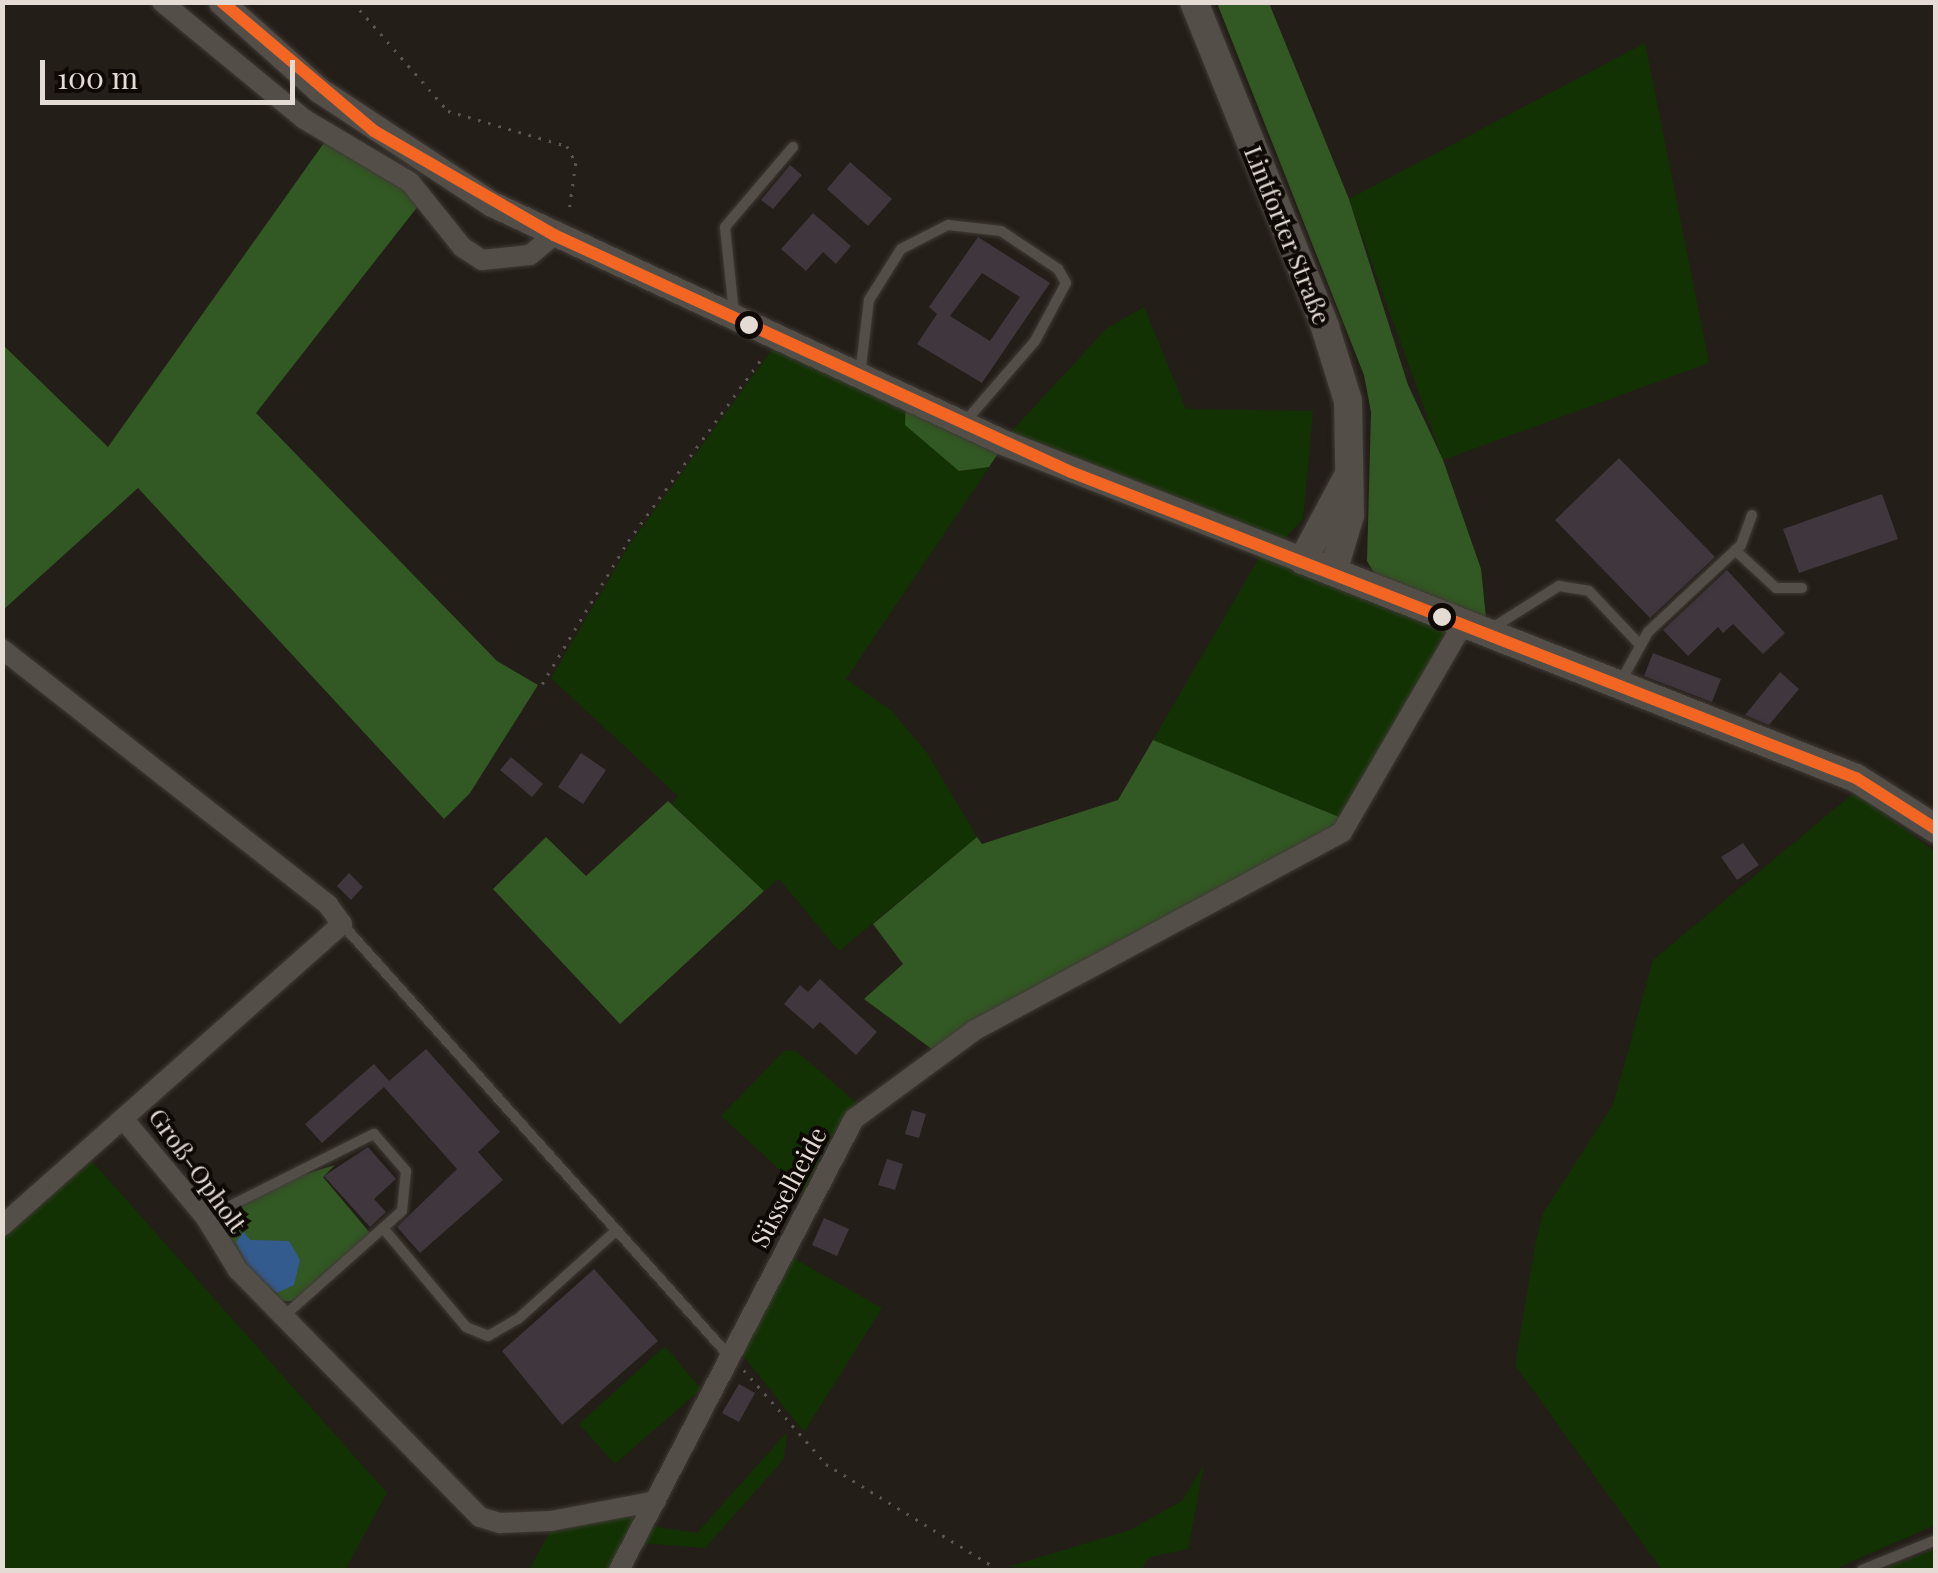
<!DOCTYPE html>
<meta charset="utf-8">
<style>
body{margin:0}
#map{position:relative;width:1938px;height:1573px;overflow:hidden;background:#241e18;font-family:"Playfair Display",serif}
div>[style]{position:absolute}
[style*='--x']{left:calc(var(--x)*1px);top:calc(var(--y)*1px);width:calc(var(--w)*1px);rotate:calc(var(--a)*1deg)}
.green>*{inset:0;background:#123203}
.forest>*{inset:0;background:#325823}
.water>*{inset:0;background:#345b8e}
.building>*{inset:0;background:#3f363e}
.path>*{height:2.5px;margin-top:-1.25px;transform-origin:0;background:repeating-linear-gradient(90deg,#5a5652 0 2.5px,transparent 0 10.5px)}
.roads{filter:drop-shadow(0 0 2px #403a36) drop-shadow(0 0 2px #403a36)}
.service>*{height:10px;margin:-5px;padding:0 5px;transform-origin:5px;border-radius:5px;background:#534e48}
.minor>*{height:20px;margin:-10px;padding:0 10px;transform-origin:10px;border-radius:10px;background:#534e48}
.tertiary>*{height:25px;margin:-12.5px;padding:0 12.5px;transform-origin:12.5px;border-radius:12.5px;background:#534e48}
.secondary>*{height:28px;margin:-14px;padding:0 14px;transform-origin:14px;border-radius:14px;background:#534e48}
.bus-1>*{height:12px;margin:-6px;padding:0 6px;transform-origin:6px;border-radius:6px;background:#f26522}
.dots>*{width:28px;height:28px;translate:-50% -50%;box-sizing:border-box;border:5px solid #0e0905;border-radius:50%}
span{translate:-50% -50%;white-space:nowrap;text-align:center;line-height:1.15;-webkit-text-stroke:8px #0e0905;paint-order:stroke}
.street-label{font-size:25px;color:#e4dcd4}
.frame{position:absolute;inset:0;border:5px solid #e4dcd4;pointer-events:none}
.scale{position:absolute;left:40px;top:60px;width:255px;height:45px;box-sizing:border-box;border:5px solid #e4dcd4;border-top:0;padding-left:12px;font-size:30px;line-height:35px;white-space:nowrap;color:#e4dcd4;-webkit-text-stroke:8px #0e0905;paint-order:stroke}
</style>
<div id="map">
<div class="green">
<div style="clip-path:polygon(1645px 43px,1709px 363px,1443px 460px,1349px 199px)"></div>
<div style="clip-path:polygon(1144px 307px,1186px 409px,1313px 411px,1303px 519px,1283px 540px,1011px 432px,1106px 329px)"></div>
<div style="clip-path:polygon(774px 347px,906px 397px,959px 471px,989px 467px,846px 679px,891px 710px,927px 753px,977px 837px,839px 951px,779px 879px,764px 891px,672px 804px,678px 796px,551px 678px,630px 544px)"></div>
<div style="clip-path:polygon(1262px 553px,1448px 629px,1344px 819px,1153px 740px)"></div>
<div style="clip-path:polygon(1855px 792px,1935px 852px,1935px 1525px,1833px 1570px,1662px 1570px,1515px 1365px,1536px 1240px,1543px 1213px,1613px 1105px,1653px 960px)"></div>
<div style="clip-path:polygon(784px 1051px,796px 1051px,859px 1105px,831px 1137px,804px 1192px,721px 1116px)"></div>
<div style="clip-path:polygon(90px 1159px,387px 1493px,345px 1570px,3px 1570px,3px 1231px)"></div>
<div style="clip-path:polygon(788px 1255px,882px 1308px,804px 1432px,742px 1354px)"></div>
<div style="clip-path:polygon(665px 1346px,701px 1389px,615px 1464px,579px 1424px)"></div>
<div style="clip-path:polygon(787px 1432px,784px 1459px,705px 1548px,642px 1543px,651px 1526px,697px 1533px)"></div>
<div style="clip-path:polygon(1204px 1464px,1188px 1549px,1150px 1557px,1141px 1570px,1008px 1567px,1130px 1530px,1182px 1501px)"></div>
<div style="clip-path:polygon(641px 1511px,608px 1570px,529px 1570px,554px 1524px)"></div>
<div style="clip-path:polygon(1935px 1549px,1935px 1570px,1882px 1570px)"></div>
</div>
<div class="forest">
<div style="clip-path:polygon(1217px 3px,1269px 3px,1349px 199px,1408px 385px,1443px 460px,1481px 569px,1486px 618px,1377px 578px,1367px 561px,1371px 412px,1364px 375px)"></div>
<div style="clip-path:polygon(326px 140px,422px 201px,256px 413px,497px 661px,538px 685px,470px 793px,444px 819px,138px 488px,3px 610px,2px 344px,108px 447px)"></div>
<div style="clip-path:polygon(906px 397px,1005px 443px,989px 467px,959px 471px,905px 425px)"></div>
<div style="clip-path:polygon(1153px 740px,1344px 819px,1313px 844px,933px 1050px,864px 999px,903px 964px,873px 924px,977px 837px,982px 844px,1118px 800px)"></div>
<div style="clip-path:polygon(668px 801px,764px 891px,620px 1024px,493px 889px,546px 837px,586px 876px)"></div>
<div style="clip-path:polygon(335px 1165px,323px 1177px,370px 1233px,295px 1301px,275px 1301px,221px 1230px,226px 1214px,280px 1182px)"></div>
</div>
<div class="water">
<div style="clip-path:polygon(244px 1232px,250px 1240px,289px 1241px,300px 1260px,294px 1285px,277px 1293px,249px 1269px,236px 1242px)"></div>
</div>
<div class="building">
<div style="clip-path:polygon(850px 162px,892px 199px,868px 226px,827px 189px)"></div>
<div style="clip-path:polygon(790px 165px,802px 175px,773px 209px,761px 200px)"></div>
<div style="clip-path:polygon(813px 213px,851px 246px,836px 264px,823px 252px,806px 271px,781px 249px)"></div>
<div style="clip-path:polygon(evenodd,978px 237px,1050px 283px,982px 383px,917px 344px,937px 314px,929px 307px,978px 237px,982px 273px,1020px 297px,990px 341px,950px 316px,982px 273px)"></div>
<div style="clip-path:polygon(1619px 458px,1715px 557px,1650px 618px,1555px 520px)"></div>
<div style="clip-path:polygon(1882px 494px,1898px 539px,1799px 573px,1783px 529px)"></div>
<div style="clip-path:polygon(1727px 570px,1785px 633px,1763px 654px,1733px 624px,1723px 633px,1718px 627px,1688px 656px,1663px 630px)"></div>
<div style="clip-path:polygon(1653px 653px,1721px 679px,1712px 702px,1644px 676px)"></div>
<div style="clip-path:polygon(1780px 672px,1799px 689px,1769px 725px,1745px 715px)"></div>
<div style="clip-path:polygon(581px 753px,606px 770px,583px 804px,558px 787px)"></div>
<div style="clip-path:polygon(511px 757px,543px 784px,532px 797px,500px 770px)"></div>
<div style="clip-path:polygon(1743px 843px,1759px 865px,1737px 880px,1721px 857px)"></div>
<div style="clip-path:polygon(349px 873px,363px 887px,351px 900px,337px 886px)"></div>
<div style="clip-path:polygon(820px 979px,877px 1032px,856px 1055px,820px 1022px,813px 1029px,784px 1004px,800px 985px,808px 992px)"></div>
<div style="clip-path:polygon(426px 1049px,500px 1132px,478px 1152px,503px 1180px,420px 1253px,397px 1227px,457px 1169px,384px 1087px,322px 1143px,305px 1124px,374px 1064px,389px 1081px)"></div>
<div style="clip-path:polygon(912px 1110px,926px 1114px,919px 1138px,905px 1134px)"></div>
<div style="clip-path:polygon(368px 1147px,396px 1179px,374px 1199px,386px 1212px,370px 1227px,324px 1176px)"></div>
<div style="clip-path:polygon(887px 1159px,903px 1164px,895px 1190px,878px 1185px)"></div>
<div style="clip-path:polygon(824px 1218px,849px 1229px,837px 1256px,812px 1245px)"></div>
<div style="clip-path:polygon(594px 1269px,658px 1341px,562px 1425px,502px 1351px)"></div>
<div style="clip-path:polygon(739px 1384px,755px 1393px,739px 1422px,722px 1413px)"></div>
</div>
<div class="path">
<div style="--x:353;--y:2;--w:145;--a:48.9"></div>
<div style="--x:448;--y:111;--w:124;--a:16.4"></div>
<div style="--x:567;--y:146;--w:19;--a:62"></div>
<div style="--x:576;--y:163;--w:50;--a:98"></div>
<div style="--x:542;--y:684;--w:167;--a:-59"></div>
<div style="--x:628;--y:541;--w:230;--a:-53.8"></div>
<div style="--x:744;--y:1370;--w:125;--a:48.9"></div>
<div style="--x:826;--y:1464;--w:203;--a:31.5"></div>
</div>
<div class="roads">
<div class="service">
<div style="--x:734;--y:313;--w:86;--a:-96"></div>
<div style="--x:725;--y:227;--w:105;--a:-49.6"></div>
<div style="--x:860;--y:375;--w:76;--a:-83.2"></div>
<div style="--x:869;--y:300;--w:60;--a:-57.9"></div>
<div style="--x:901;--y:249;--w:53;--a:-27.1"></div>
<div style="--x:948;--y:225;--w:53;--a:6.5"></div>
<div style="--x:1001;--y:231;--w:69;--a:33.7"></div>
<div style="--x:1058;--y:269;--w:16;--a:60"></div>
<div style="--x:1066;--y:283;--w:66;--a:118.1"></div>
<div style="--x:1035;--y:341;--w:108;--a:130.9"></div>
<div style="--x:1735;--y:550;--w:56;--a:42.8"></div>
<div style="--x:1776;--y:588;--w:26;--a:0"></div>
<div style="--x:1489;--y:630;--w:83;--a:-32.2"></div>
<div style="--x:1559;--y:586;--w:30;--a:9"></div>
<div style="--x:1589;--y:591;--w:74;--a:46.6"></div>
<div style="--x:1621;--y:681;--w:56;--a:-61.1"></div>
<div style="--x:1648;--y:632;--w:127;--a:-43.1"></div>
<div style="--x:1741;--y:545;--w:32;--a:-70"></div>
<div style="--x:342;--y:924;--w:583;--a:48.13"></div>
<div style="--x:206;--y:1218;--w:188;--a:-26.6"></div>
<div style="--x:374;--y:1134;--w:49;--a:49.1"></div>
<div style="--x:406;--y:1171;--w:40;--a:95.7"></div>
<div style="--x:402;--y:1211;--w:158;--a:138.3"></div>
<div style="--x:383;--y:1228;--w:129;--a:50"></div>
<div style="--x:466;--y:1327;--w:24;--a:22"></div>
<div style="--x:488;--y:1336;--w:34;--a:-30"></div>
<div style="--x:518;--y:1319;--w:133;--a:-42"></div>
<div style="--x:1862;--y:1570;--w:80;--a:-22.1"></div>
</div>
<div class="minor">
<div style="--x:162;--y:2;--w:184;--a:39.5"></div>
<div style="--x:304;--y:119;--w:123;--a:30.7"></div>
<div style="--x:410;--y:182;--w:83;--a:51.3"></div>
<div style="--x:462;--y:247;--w:24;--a:33"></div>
<div style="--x:482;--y:260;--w:48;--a:-5.9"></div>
<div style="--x:530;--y:255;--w:31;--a:-40"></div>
<div style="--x:2;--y:649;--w:415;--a:38.1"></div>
<div style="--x:328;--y:905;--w:24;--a:54"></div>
<div style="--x:342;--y:924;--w:455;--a:138.4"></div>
<div style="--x:125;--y:1121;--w:126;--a:50.1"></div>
<div style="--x:206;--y:1218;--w:61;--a:58.4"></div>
<div style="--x:238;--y:1270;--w:346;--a:45.6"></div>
<div style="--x:480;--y:1517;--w:21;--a:17"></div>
<div style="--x:500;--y:1523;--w:51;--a:-2.2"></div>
<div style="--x:551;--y:1521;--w:107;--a:-10.8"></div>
<div style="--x:619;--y:1570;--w:509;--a:-62.48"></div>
<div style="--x:854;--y:1119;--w:150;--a:-36.3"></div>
<div style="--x:975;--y:1030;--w:417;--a:-28.3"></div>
<div style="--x:1342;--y:832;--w:241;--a:-59.8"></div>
</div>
<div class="tertiary">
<div style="--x:221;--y:2;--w:132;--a:41.9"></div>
<div style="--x:319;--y:90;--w:207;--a:33.4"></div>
<div style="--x:492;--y:204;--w:566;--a:24.98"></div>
<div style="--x:1005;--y:443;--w:320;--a:21.4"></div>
</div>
<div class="secondary">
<div style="--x:1194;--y:2;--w:350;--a:68"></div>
<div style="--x:1325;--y:327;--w:77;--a:72.7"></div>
<div style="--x:1348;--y:401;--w:114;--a:89"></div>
<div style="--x:1350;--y:515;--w:59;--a:106.6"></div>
<div style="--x:1349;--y:474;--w:98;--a:118.1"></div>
<div style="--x:1303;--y:560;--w:594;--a:21.52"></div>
<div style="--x:1856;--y:778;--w:95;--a:32.5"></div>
</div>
</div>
<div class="bus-1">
<div style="--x:222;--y:2;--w:199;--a:40.3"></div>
<div style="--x:374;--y:131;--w:208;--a:30"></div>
<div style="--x:554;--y:235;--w:569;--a:24.63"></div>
<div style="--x:1071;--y:472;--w:843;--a:21.3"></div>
<div style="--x:1856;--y:778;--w:95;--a:32.5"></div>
</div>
<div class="dots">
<div style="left:749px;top:325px;background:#e4dcd4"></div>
<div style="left:1442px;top:617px;background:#e4dcd4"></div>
</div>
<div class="street-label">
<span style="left:1288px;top:235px;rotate:68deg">Lintforter Straße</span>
<span style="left:198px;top:1170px;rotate:54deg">Groß-Opholt</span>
<span style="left:788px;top:1187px;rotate:-62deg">Süsselheide</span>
</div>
<div class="frame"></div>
<div class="scale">100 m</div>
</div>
